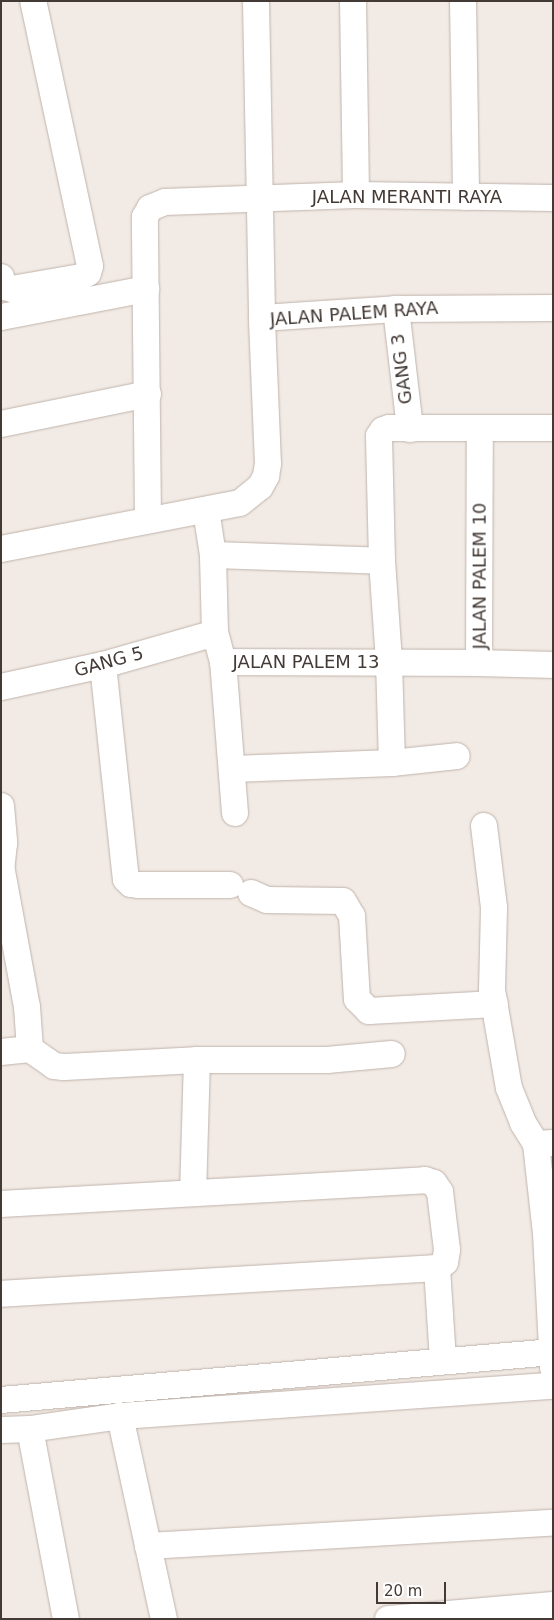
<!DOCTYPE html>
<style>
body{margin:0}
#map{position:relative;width:554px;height:1620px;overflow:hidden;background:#f2ebe5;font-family:"DejaVu Sans",sans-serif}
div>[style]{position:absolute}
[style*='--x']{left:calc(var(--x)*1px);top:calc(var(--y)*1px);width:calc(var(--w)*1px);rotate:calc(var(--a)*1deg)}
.roads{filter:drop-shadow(0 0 1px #c0b3ab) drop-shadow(0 0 1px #c0b3ab)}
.minor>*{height:26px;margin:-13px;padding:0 13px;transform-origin:13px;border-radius:13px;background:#fff}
span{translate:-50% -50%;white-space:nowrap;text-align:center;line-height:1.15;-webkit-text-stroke:5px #fff;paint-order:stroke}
.street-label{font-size:18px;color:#443a35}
.frame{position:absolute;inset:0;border:2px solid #443a35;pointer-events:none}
.scale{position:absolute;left:376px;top:1582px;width:70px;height:22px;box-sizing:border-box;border:2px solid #443a35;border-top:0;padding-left:6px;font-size:15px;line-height:18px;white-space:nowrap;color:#443a35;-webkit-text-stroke:4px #fff;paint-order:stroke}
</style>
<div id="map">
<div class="roads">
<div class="minor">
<div style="--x:256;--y:1;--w:317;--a:88.9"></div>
<div style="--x:353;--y:1;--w:194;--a:89.1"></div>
<div style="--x:463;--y:1;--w:196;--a:89.1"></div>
<div style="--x:1;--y:277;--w:10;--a:73"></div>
<div style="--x:4;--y:287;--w:8;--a:14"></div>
<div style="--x:12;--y:289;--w:70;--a:-9.9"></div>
<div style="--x:81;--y:277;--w:8;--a:-30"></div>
<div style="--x:88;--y:273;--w:7;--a:-74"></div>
<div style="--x:90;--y:266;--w:271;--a:-102.1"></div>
<div style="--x:396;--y:309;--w:121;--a:83.3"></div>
<div style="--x:1;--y:317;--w:148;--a:-10.9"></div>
<div style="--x:1;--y:424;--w:150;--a:-11.5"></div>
<div style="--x:206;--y:510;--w:46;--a:81.2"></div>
<div style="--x:148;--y:519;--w:302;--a:-90.6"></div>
<div style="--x:145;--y:217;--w:10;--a:-61"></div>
<div style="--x:150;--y:208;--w:16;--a:-22"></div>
<div style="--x:165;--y:202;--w:191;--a:-2.1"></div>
<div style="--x:356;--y:195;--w:197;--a:0.9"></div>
<div style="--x:1;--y:549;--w:243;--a:-10.9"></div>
<div style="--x:240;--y:503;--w:26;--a:-39"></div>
<div style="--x:260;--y:487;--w:13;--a:-61"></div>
<div style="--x:266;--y:476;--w:12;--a:-81"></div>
<div style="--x:268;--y:464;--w:146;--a:-92.4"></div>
<div style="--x:262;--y:318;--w:134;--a:-3.8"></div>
<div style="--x:396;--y:309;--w:157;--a:-0.4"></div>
<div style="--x:223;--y:662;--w:256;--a:0.2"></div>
<div style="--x:479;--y:663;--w:234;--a:-89.8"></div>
<div style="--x:479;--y:663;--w:74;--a:1.5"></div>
<div style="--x:103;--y:665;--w:215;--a:83.9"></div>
<div style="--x:126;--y:879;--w:7;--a:45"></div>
<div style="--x:131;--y:884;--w:7;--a:8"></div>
<div style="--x:138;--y:885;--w:92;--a:0"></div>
<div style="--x:1;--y:687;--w:104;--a:-12.2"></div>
<div style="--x:103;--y:665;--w:116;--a:-15.9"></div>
<div style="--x:392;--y:763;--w:102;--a:-91.7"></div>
<div style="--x:389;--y:661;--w:100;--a:-94"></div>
<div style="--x:382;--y:561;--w:125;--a:-91.4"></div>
<div style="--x:379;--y:436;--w:7;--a:-56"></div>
<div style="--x:383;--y:430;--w:6;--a:-18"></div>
<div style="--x:389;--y:428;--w:164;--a:0"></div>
<div style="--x:233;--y:769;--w:159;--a:-2.2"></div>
<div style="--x:392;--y:763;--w:65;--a:-6.1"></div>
<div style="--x:1;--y:806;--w:37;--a:85"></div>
<div style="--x:4;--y:843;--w:28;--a:96"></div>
<div style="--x:235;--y:813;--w:151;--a:-94.5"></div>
<div style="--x:223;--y:662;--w:30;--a:-105"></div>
<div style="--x:215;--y:633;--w:78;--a:-91.5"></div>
<div style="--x:213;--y:555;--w:169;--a:2"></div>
<div style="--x:484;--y:826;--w:83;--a:83"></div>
<div style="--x:494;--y:908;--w:82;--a:91.4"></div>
<div style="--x:492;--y:990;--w:99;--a:80.2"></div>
<div style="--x:509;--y:1088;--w:38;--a:68"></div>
<div style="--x:523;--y:1123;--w:25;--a:58"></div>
<div style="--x:2;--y:871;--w:138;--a:79.6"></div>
<div style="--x:27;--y:1007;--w:42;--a:85.9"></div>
<div style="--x:251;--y:893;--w:17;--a:24"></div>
<div style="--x:267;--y:900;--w:76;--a:0.8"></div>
<div style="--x:343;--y:901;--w:17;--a:59"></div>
<div style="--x:352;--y:916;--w:83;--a:86.6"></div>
<div style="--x:357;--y:999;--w:17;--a:45"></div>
<div style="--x:369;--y:1011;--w:126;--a:-3.2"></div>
<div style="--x:1;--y:1052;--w:29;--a:-6"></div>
<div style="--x:30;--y:1049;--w:29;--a:35"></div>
<div style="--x:54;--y:1066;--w:10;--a:6"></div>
<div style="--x:64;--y:1067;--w:133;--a:-3"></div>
<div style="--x:197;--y:1060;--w:131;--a:91.7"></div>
<div style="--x:197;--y:1060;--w:130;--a:0"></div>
<div style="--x:327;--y:1060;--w:65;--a:-5.3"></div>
<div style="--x:553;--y:1143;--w:17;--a:177"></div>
<div style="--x:536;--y:1144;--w:90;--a:83.6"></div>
<div style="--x:546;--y:1233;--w:135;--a:87"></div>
<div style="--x:1;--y:1204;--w:425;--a:-3.2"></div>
<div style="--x:425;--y:1180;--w:9;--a:18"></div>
<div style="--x:434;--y:1183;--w:11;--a:56"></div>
<div style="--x:440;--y:1192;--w:58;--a:83.1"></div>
<div style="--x:447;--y:1250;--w:12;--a:99"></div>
<div style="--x:445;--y:1262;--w:10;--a:143"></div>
<div style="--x:437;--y:1268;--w:437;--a:176.6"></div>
<div style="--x:437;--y:1268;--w:93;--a:86.3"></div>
<div style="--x:1;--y:1400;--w:554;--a:-4.97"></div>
<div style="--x:120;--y:1416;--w:208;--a:77.8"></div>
<div style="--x:30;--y:1429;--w:193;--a:79.3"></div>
<div style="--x:1;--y:1430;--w:29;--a:-2"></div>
<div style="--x:30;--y:1429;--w:91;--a:-8.2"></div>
<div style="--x:120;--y:1416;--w:434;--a:-4"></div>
<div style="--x:148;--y:1546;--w:406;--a:-3.3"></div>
<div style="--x:388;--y:1619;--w:164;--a:-4.9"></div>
</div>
</div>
<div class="street-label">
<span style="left:407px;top:197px">JALAN MERANTI RAYA</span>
<span style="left:354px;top:314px;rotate:-4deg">JALAN PALEM RAYA</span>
<span style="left:402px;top:369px;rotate:-97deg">GANG 3</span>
<span style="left:480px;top:576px;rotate:-90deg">JALAN PALEM 10</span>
<span style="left:109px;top:662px;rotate:-15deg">GANG 5</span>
<span style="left:306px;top:662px">JALAN PALEM 13</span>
</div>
<div class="frame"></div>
<div class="scale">20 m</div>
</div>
